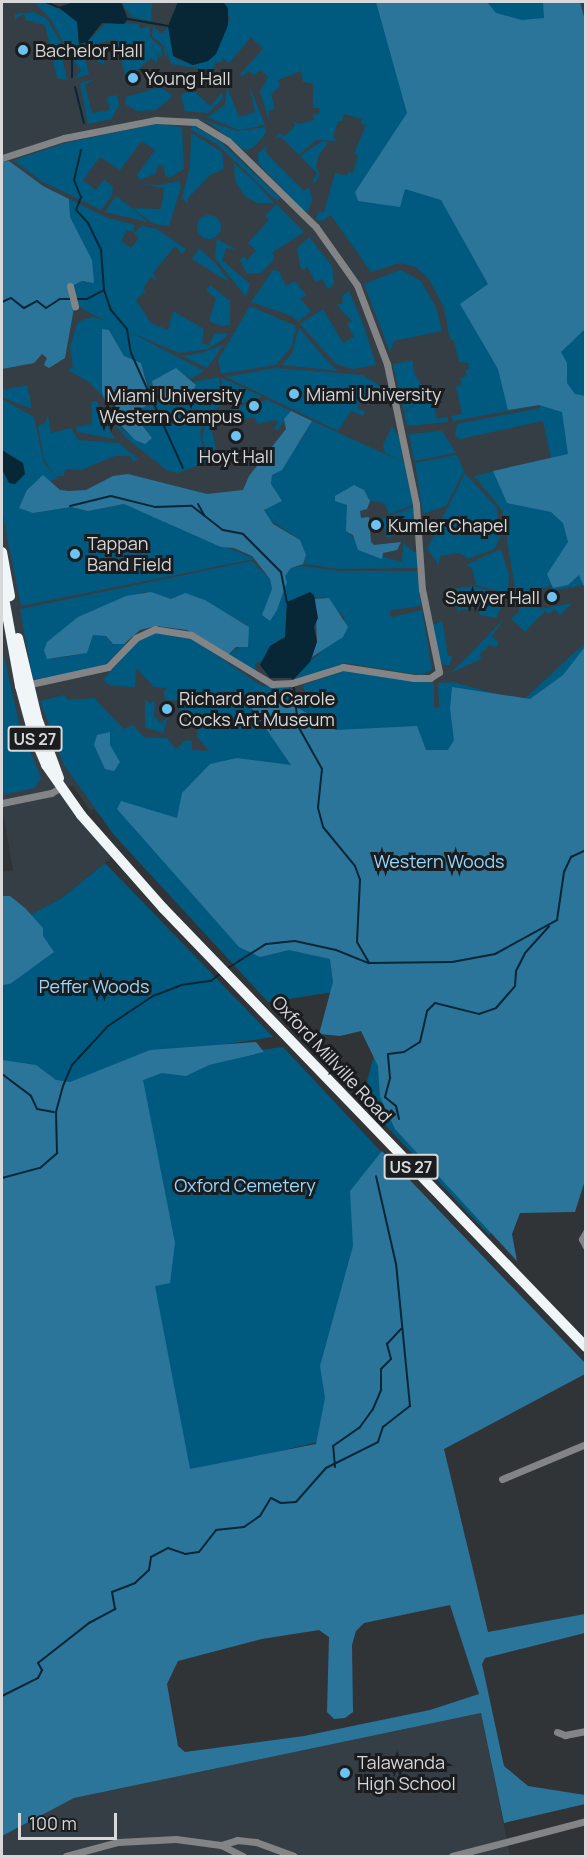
<!DOCTYPE html>
<style>
body{margin:0}
#map{position:relative;width:587px;height:1858px;overflow:hidden;background:#313437;font-family:Manrope,sans-serif}
div>[style]{position:absolute}
[style*='--x']{left:calc(var(--x)*1px);top:calc(var(--y)*1px);width:calc(var(--w)*1px);rotate:calc(var(--a)*1deg)}
.built>*{inset:0;background:#353e44}
.green>*{inset:0;background:#005a7f}
.round{border-radius:50%}
.forest>*{inset:0;background:#2b759b}
.water>*{inset:0;background:#072636}
.stream>*{height:2px;margin:-1px;padding:0 1px;transform-origin:1px;border-radius:1px;background:#072636}
.minor>*{height:7px;margin:-3.5px;padding:0 3.5px;transform-origin:3.5px;border-radius:3.5px;background:#838486}
.highway>*{height:10px;margin:-5px;padding:0 5px;transform-origin:5px;border-radius:5px;background:#f0f5f8}
.dots>*{width:16px;height:16px;translate:-50% -50%;box-sizing:border-box;border:3px solid #1a1c1d;border-radius:50%}
span{translate:-50% -50%;white-space:nowrap;text-align:center;line-height:1.15;-webkit-text-stroke:6px #1a1c1d;paint-order:stroke}
.shield-label span{padding:2px 4px;background:#1a1c1d;border:2px solid;border-radius:4px;-webkit-text-stroke-width:0}
.shield-label{font-size:16px;color:#d6d8da;font-weight:700}
.poi-label{font-size:18px;color:#d6d8da}
.left{translate:0 -50%;text-align:left}
.right{translate:-100% -50%;text-align:right}
.park-label{font-size:18px;color:#94d7ff}
.street-label{font-size:18px;color:#d6d8da}
.frame{position:absolute;inset:0;border:3px solid #d6d8da;pointer-events:none}
.scale{position:absolute;left:18px;top:1813px;width:99px;height:27px;box-sizing:border-box;border:3px solid #d6d8da;border-top:0;padding-left:8px;font-size:18px;line-height:21px;white-space:nowrap;color:#d6d8da;-webkit-text-stroke:4px #1a1c1d;paint-order:stroke}
</style>
<div id="map">
<div class="built">
<div style="clip-path:polygon(2px 2px,585px 2px,586px 1131px,489px 1235px,362px 1100px,388px 1004px,366px 987px,268px 1002px,94px 809px,91px 811px,73px 786px,63px 787px,114px 855px,62px 898px,17px 922px,2px 960px,2px 872px,13px 870px,2px 807px)"></div>
<div style="clip-path:polygon(481px 1713px,510px 1856px,2px 1856px,2px 1836px,74px 1798px)"></div>
</div>
<div class="green">
<div style="clip-path:polygon(34px 2px,43px 2px,74px 16px,79px 26px,78px 42px,92px 37px,107px 22px,139px 24px,140px 29px,150px 26px,150px 37px,161px 47px,162px 56px,159px 57px,158px 52px,157px 63px,151px 58px,134px 73px,125px 75px,116px 39px,100px 43px,105px 65px,64px 44px,50px 18px)"></div>
<div style="clip-path:polygon(121px 2px,152px 2px,151px 21px,132px 17px)"></div>
<div style="clip-path:polygon(223px 2px,575px 2px,586px 47px,584px 585px,544px 592px,552px 589px,551px 585px,543px 589px,541px 586px,542px 589px,516px 595px,502px 510px,474px 476px,551px 458px,543px 421px,460px 439px,455px 436px,457px 424px,540px 408px,539px 405px,453px 421px,451px 416px,462px 414px,456px 386px,462px 385px,460px 378px,467px 376px,465px 370px,469px 369px,468px 363px,459px 362px,454px 340px,450px 340px,444px 308px,429px 279px,416px 267px,400px 263px,371px 272px,331px 215px,322px 221px,316px 220px,318px 211px,324px 212px,335px 173px,347px 176px,348px 172px,353px 173px,358px 155px,354px 154px,366px 125px,361px 124px,362px 119px,344px 114px,342px 121px,338px 121px,333px 137px,337px 141px,316px 140px,299px 155px,281px 137px,274px 139px,280px 133px,285px 136px,295px 126px,293px 120px,298px 124px,314px 120px,313px 115px,320px 113px,319px 108px,313px 108px,313px 84px,303px 82px,301px 71px,278px 80px,280px 86px,271px 94px,275px 109px,268px 111px,270px 123px,260px 92px,268px 77px,261px 70px,254px 75px,248px 71px,243px 76px,240px 74px,263px 49px,251px 37px,229px 63px,223px 58px,220px 63px,215px 62px,213px 71px,171px 64px,164px 42px,167px 53px,165px 59px,164px 46px,152px 36px,153px 26px,162px 34px,168px 26px,176px 59px,193px 65px,208px 61px,230px 19px)"></div>
<div style="clip-path:polygon(33px 12px,46px 18px,63px 46px,85px 57px,89px 74px,74px 79px,81px 71px,69px 53px,62px 58px,67px 80px,57px 78px,45px 25px,26px 20px,24px 14px,15px 19px,15px 14px)"></div>
<div style="clip-path:polygon(95px 79px,85px 85px,92px 113px,110px 110px,107px 97px,117px 95px,119px 106px,111px 119px,88px 124px,80px 83px)"></div>
<div style="clip-path:polygon(249px 85px,265px 125px,239px 130px,207px 117px,225px 105px,227px 87px,239px 117px,255px 112px)"></div>
<div style="clip-path:polygon(160px 87px,173px 96px,156px 110px,138px 111px,125px 104px,126px 97px)"></div>
<div style="clip-path:polygon(192px 89px,210px 106px,222px 93px,223px 98px,208px 113px,185px 111px,181px 95px)"></div>
<div style="clip-path:polygon(185px 114px,237px 131px,266px 127px,266px 133px,253px 148px,244px 150px,211px 124px)"></div>
<div style="clip-path:polygon(157px 124px,182px 127px,184px 169px,169px 178px,165px 175px,164px 166px,158px 165px,156px 173px,140px 180px,137px 175px,155px 150px,142px 141px,120px 170px,100px 157px,83px 180px,96px 190px,104px 179px,113px 187px,112px 195px,101px 210px,41px 181px,14px 160px,69px 142px)"></div>
<div style="clip-path:polygon(192px 125px,220px 141px,280px 198px,277px 201px,217px 144px,191px 130px)"></div>
<div style="clip-path:polygon(191px 133px,222px 152px,224px 169px,210px 175px,187px 199px,188px 204px,182px 198px,190px 167px)"></div>
<div style="clip-path:polygon(321px 142px,328px 142px,318px 157px,316px 166px,320px 175px,315px 183px,312px 180px,318px 174px,300px 156px)"></div>
<div style="clip-path:polygon(267px 146px,266px 153px,304px 191px,309px 187px,312px 199px,309px 210px,304px 211px,258px 163px,258px 153px)"></div>
<div style="clip-path:polygon(234px 163px,255px 182px,274px 203px,257px 203px,245px 196px,235px 181px)"></div>
<div style="clip-path:polygon(179px 181px,181px 187px,169px 226px,154px 224px,132px 208px,161px 209px,164px 188px,140px 184px,159px 185px)"></div>
<div style="clip-path:polygon(115px 197px,118px 197px,148px 222px,105px 212px)"></div>
<div style="clip-path:polygon(69px 199px,108px 218px,135px 225px,133px 232px,127px 230px,121px 241px,131px 248px,139px 238px,134px 233px,142px 226px,157px 229px,186px 249px,182px 254px,175px 246px,153px 273px,157px 281px,151px 277px,143px 288px,147px 295px,144px 292px,136px 300px,151px 323px,168px 330px,173px 311px,204px 329px,202px 343px,209px 345px,214px 334px,228px 333px,226px 337px,208px 349px,179px 353px,130px 332px,204px 371px,191px 379px,176px 369px,152px 381px,153px 388px,149px 389px,141px 363px,124px 356px,109px 330px,103px 329px,104px 398px,89px 382px,68px 370px,73px 367px,70px 347px,78px 322px,92px 317px,104px 320px,77px 306px,72px 286px,82px 281px,86px 284px,87px 250px,70px 217px)"></div>
<div style="clip-path:polygon(276px 204px,304px 232px,272px 253px,275px 258px,261px 273px,247px 274px,240px 260px,243px 256px,247px 260px,256px 251px,248px 243px,269px 220px,265px 216px)"></div>
<div class="round" style="left:197px;top:215px;width:24px;height:24px"></div>
<div style="clip-path:polygon(309px 237px,332px 266px,334px 284px,328px 289px,322px 279px,316px 282px,307px 267px,302px 270px,300px 265px,297px 248px)"></div>
<div style="clip-path:polygon(217px 239px,237px 250px,226px 248px,222px 260px,250px 284px,246px 297px,215px 258px)"></div>
<div style="clip-path:polygon(199px 248px,217px 265px,229px 282px,192px 259px)"></div>
<div style="clip-path:polygon(273px 270px,279px 271px,286px 286px,295px 281px,306px 295px,300px 299px,311px 311px,298px 322px,292px 316px,251px 302px)"></div>
<div style="clip-path:polygon(400px 270px,421px 281px,436px 307px,442px 331px,394px 341px,390px 352px,364px 284px)"></div>
<div style="clip-path:polygon(210px 285px,230px 301px,230px 325px,221px 326px,209px 321px,216px 298px,206px 290px)"></div>
<div style="clip-path:polygon(349px 291px,364px 326px,376px 365px,353px 369px,336px 364px,300px 324px,323px 309px,343px 343px,354px 337px,347px 324px,352px 321px,337px 305px,343px 303px,342px 296px)"></div>
<div style="clip-path:polygon(250px 306px,296px 326px,292px 346px,276px 365px,221px 374px,218px 360px)"></div>
<div style="clip-path:polygon(299px 328px,328px 362px,338px 371px,282px 365px,292px 353px)"></div>
<div style="clip-path:polygon(224px 344px,207px 368px,182px 356px,202px 353px)"></div>
<div style="clip-path:polygon(412px 360px,415px 376px,428px 392px,404px 412px,393px 364px)"></div>
<div style="clip-path:polygon(275px 368px,362px 375px,378px 384px,386px 396px,376px 402px,360px 401px,357px 408px,365px 412px,363px 416px,351px 411px,338px 431px,226px 377px)"></div>
<div style="clip-path:polygon(219px 377px,224px 402px,205px 420px,200px 432px,202px 445px,212px 460px,178px 473px,168px 471px,126px 438px,110px 418px,135px 440px,152px 438px,131px 410px,150px 396px,149px 391px,181px 396px,192px 393px,196px 385px,193px 382px)"></div>
<div style="clip-path:polygon(221px 379px,222px 378px,263px 397px,232px 406px,225px 401px)"></div>
<div style="clip-path:polygon(27px 385px,32px 409px,2px 397px,2px 390px)"></div>
<div style="clip-path:polygon(431px 391px,437px 419px,448px 417px,448px 422px,407px 426px,404px 413px)"></div>
<div style="clip-path:polygon(2px 399px,34px 417px,44px 463px,58px 479px,52px 480px,33px 513px,71px 507px,88px 511px,124px 504px,255px 559px,21px 606px,2px 511px)"></div>
<div style="clip-path:polygon(268px 400px,291px 411px,278px 430px,274px 429px,278px 422px,275px 420px,257px 424px,255px 417px,233px 421px,230px 408px)"></div>
<div style="clip-path:polygon(97px 401px,103px 419px,115px 439px,77px 432px,76px 427px,92px 424px,91px 402px)"></div>
<div style="clip-path:polygon(222px 407px,225px 423px,211px 426px,217px 457px,225px 456px,225px 460px,221px 461px,206px 449px,202px 437px,206px 422px)"></div>
<div style="clip-path:polygon(48px 415px,51px 433px,71px 428px,78px 440px,119px 443px,138px 459px,133px 462px,130px 456px,115px 456px,81px 470px,65px 469px,64px 476px,55px 476px,44px 459px,38px 426px,45px 423px)"></div>
<div style="clip-path:polygon(312px 421px,405px 463px,413px 505px,389px 514px,384px 503px,370px 501px,364px 490px,343px 502px,347px 505px,350px 534px,364px 551px,402px 562px,403px 543px,417px 554px,418px 568px,340px 569px,303px 564px,306px 558px,300px 540px,267px 518px,264px 507px,273px 503px,276px 494px,271px 484px,272px 475px,301px 440px)"></div>
<div style="clip-path:polygon(392px 426px,400px 439px,403px 462px,385px 453px,383px 445px)"></div>
<div style="clip-path:polygon(442px 431px,456px 453px,414px 461px,409px 434px)"></div>
<div style="clip-path:polygon(457px 455px,464px 471px,446px 506px,423px 514px,415px 463px)"></div>
<div style="clip-path:polygon(465px 473px,497px 508px,500px 539px,494px 549px,468px 559px,460px 553px,440px 556px,439px 565px,427px 549px)"></div>
<div style="clip-path:polygon(413px 507px,414px 517px,408px 527px,387px 539px,381px 519px)"></div>
<div style="clip-path:polygon(501px 549px,509px 575px,508px 594px,476px 585px,472px 568px,466px 565px)"></div>
<div style="clip-path:polygon(252px 561px,270px 579px,272px 589px,291px 568px,301px 566px,340px 571px,419px 571px,421px 606px,392px 610px,389px 614px,392px 617px,422px 610px,432px 670px,421px 675px,346px 663px,295px 679px,301px 667px,319px 654px,345px 618px,324px 597px,315px 599px,314px 595px,287px 602px,285px 637px,270px 646px,264px 660px,255px 664px,256px 672px,228px 655px,246px 643px,247px 625px,197px 597px,180px 595px,171px 599px,144px 592px,78px 617px,52px 659px,87px 653px,93px 635px,106px 636px,111px 643px,127px 643px,103px 667px,33px 680px,20px 609px)"></div>
<div style="clip-path:polygon(473px 586px,507px 597px,496px 618px,480px 615px,478px 607px,457px 611px,455px 596px,449px 596px,448px 590px)"></div>
<div style="clip-path:polygon(520px 600px,539px 603px,540px 609px,572px 603px,560px 615px,554px 609px,549px 614px,545px 611px,525px 632px,511px 619px,519px 612px)"></div>
<div style="clip-path:polygon(433px 618px,435px 625px,442px 620px,448px 656px,452px 656px,450px 665px,444px 665px,437px 654px)"></div>
<div style="clip-path:polygon(505px 618px,492px 636px,499px 643px,496px 647px,490px 645px,480px 654px,481px 659px,451px 673px)"></div>
<div style="clip-path:polygon(157px 632px,194px 640px,262px 686px,289px 687px,292px 699px,309px 707px,303px 685px,347px 670px,434px 683px,434px 708px,439px 707px,438px 683px,453px 682px,522px 701px,585px 643px,585px 1131px,555px 1187px,489px 1235px,362px 1100px,388px 1004px,366px 987px,268px 1002px,114px 835px,64px 765px,40px 701px,64px 695px,68px 700px,94px 698px,124px 729px,133px 725px,145px 738px,167px 738px,176px 749px,186px 740px,192px 741px,192px 750px,209px 751px,197px 737px,197px 731px,211px 719px,182px 716px,179px 707px,185px 701px,166px 700px,163px 693px,167px 688px,154px 687px,136px 668px,135px 687px,111px 686px,103px 680px,139px 639px)"></div>
<div style="clip-path:polygon(2px 647px,19px 724px,41px 778px,35px 788px,2px 795px)"></div>
<div style="clip-path:polygon(145px 699px,150px 704px,155px 700px,154px 716px,161px 723px,168px 717px,163px 733px,145px 727px)"></div>
<div style="clip-path:polygon(105px 863px,273px 1037px,195px 1049px,140px 1067px,283px 1047px,387px 1158px,322px 1441px,184px 1474px,2px 1488px,2px 960px,17px 922px,62px 898px)"></div>
</div>
<div class="forest">
<div style="clip-path:polygon(376px 2px,487px 2px,496px 13px,522px 20px,544px 18px,543px 2px,580px 2px,586px 24px,585px 329px,561px 352px,567px 363px,567px 383px,575px 394px,585px 396px,585px 589px,579px 575px,568px 585px,553px 588px,547px 574px,568px 542px,563px 523px,551px 512px,507px 503px,493px 471px,568px 454px,562px 412px,539px 405px,508px 410px,498px 369px,460px 304px,488px 284px,441px 200px,405px 189px,400px 207px,358px 201px,355px 192px,407px 113px)"></div>
<div style="clip-path:polygon(9px 161px,43px 186px,69px 199px,70px 217px,92px 260px,94px 283px,82px 281px,72px 286px,78px 307px,74px 308px,65px 358px,49px 368px,44px 365px,47px 358px,42px 354px,34px 363px,2px 369px,2px 162px)"></div>
<div style="clip-path:polygon(102px 329px,109px 330px,124px 356px,141px 363px,150px 396px,145px 407px,131px 411px,152px 438px,145px 444px,135px 440px,108px 412px,116px 409px,114px 399px,105px 401px,102px 392px)"></div>
<div style="clip-path:polygon(176px 368px,196px 385px,192px 393px,167px 401px,154px 393px,152px 381px)"></div>
<div style="clip-path:polygon(291px 411px,312px 421px,282px 470px,272px 475px,271px 484px,282px 501px,264px 510px,273px 524px,300px 540px,306px 555px,303px 564px,291px 568px,285px 576px,287px 582px,277px 610px,270px 621px,262px 615px,272px 589px,270px 579px,252px 556px,234px 548px,221px 547px,124px 504px,88px 511px,71px 507px,33px 513px,19px 508px,27px 490px,43px 475px,60px 490px,69px 491px,86px 490px,113px 476px,128px 474px,207px 494px,243px 490px,249px 476px,286px 429px,284px 419px)"></div>
<div style="clip-path:polygon(354px 485px,364px 490px,370px 501px,367px 509px,360px 511px,361px 518px,369px 517px,371px 542px,374px 545px,401px 542px,397px 550px,383px 553px,382px 559px,358px 550px,353px 535px,346px 531px,347px 505px,335px 501px,335px 496px)"></div>
<div style="clip-path:polygon(151px 592px,171px 599px,185px 593px,205px 600px,249px 627px,248px 647px,236px 647px,228px 655px,187px 630px,156px 626px,140px 630px,124px 644px,113px 644px,106px 636px,93px 635px,87px 653px,47px 659px,44px 650px,47px 642px,78px 617px,126px 596px)"></div>
<div style="clip-path:polygon(329px 598px,348px 627px,343px 637px,312px 657px,317px 641px,315px 599px)"></div>
<div style="clip-path:polygon(585px 647px,585px 1180px,575px 1212px,520px 1213px,512px 1234px,517px 1261px,395px 1129px,380px 1097px,378px 1066px,361px 1031px,340px 1036px,319px 1034px,333px 982px,330px 959px,289px 950px,260px 957px,239px 947px,117px 809px,121px 801px,177px 818px,182px 793px,210px 764px,237px 758px,291px 765px,249px 704px,252px 697px,291px 704px,336px 730px,417px 726px,426px 750px,448px 750px,454px 740px,450px 709px,452px 687px,530px 699px,563px 675px)"></div>
<div style="clip-path:polygon(110px 732px,110px 745px,120px 762px,114px 771px,105px 769px,94px 745px,97px 735px)"></div>
<div style="clip-path:polygon(2px 896px,10px 896px,25px 908px,43px 928px,43px 936px,54px 952px,10px 984px,2px 985px)"></div>
<div style="clip-path:polygon(evenodd,256px 1042px,264px 1052px,209px 1065px,186px 1076px,162px 1073px,143px 1080px,175px 1243px,170px 1283px,155px 1286px,190px 1469px,316px 1444px,325px 1398px,320px 1366px,353px 1246px,350px 1191px,382px 1151px,585px 1363px,585px 1374px,444px 1449px,488px 1632px,585px 1614px,585px 1633px,485px 1658px,482px 1664px,504px 1766px,528px 1786px,585px 1795px,585px 1804px,504px 1823px,481px 1713px,74px 1798px,2px 1836px,2px 1060px,36px 1065px,56px 1080px,70px 1082px,150px 1050px,256px 1042px,450px 1605px,479px 1694px,430px 1710px,304px 1736px,185px 1752px,178px 1746px,167px 1684px,178px 1661px,262px 1639px,319px 1630px,329px 1637px,327px 1712px,334px 1719px,345px 1718px,353px 1712px,352px 1645px,356px 1631px,364px 1623px,450px 1605px)"></div>
</div>
<div class="water">
<div style="clip-path:polygon(74px 2px,121px 2px,128px 19px,124px 24px,102px 23px,87px 42px,79px 44px,77px 22px,58px 7px)"></div>
<div style="clip-path:polygon(178px 2px,223px 2px,228px 8px,228px 25px,216px 54px,208px 61px,193px 65px,173px 56px,168px 26px)"></div>
<div style="clip-path:polygon(2px 450px,23px 463px,25px 474px,15px 484px,9px 483px,2px 470px)"></div>
<div style="clip-path:polygon(310px 592px,314px 595px,318px 618px,314px 627px,317px 642px,310px 662px,295px 678px,270px 678px,260px 665px,270px 646px,285px 637px,287px 602px)"></div>
</div>
<div class="stream">
<div style="--x:46;--y:2;--w:13;--a:23"></div>
<div style="--x:128;--y:19;--w:41;--a:9.9"></div>
<div style="--x:72;--y:55;--w:22;--a:90"></div>
<div style="--x:75;--y:87;--w:37;--a:76"></div>
<div style="--x:81;--y:150;--w:31;--a:103"></div>
<div style="--x:74;--y:180;--w:18;--a:68"></div>
<div style="--x:81;--y:197;--w:14;--a:111"></div>
<div style="--x:76;--y:210;--w:18;--a:47"></div>
<div style="--x:88;--y:223;--w:30;--a:64"></div>
<div style="--x:101;--y:250;--w:40;--a:85.7"></div>
<div style="--x:2;--y:302;--w:10;--a:-24"></div>
<div style="--x:11;--y:298;--w:16;--a:38"></div>
<div style="--x:24;--y:308;--w:15;--a:-28"></div>
<div style="--x:37;--y:301;--w:11;--a:38"></div>
<div style="--x:46;--y:308;--w:17;--a:-33"></div>
<div style="--x:60;--y:299;--w:27;--a:0"></div>
<div style="--x:87;--y:299;--w:19;--a:-28"></div>
<div style="--x:104;--y:290;--w:21;--a:71"></div>
<div style="--x:111;--y:310;--w:25;--a:50"></div>
<div style="--x:127;--y:329;--w:24;--a:81"></div>
<div style="--x:131;--y:353;--w:126;--a:65.7"></div>
<div style="--x:198;--y:504;--w:13;--a:61"></div>
<div style="--x:70;--y:506;--w:42;--a:-13.7"></div>
<div style="--x:111;--y:496;--w:45;--a:14"></div>
<div style="--x:155;--y:507;--w:37;--a:-2"></div>
<div style="--x:192;--y:506;--w:39;--a:38"></div>
<div style="--x:223;--y:530;--w:20;--a:11"></div>
<div style="--x:243;--y:534;--w:54;--a:45"></div>
<div style="--x:281;--y:572;--w:31;--a:79"></div>
<div style="--x:293;--y:678;--w:48;--a:84.1"></div>
<div style="--x:298;--y:726;--w:49;--a:60.8"></div>
<div style="--x:322;--y:769;--w:39;--a:96"></div>
<div style="--x:318;--y:808;--w:20;--a:75"></div>
<div style="--x:323;--y:827;--w:50;--a:50.6"></div>
<div style="--x:355;--y:866;--w:15;--a:70"></div>
<div style="--x:360;--y:880;--w:62;--a:92.8"></div>
<div style="--x:357;--y:942;--w:24;--a:60"></div>
<div style="--x:228;--y:968;--w:45;--a:-32.3"></div>
<div style="--x:266;--y:944;--w:29;--a:-6"></div>
<div style="--x:295;--y:941;--w:42;--a:12.4"></div>
<div style="--x:336;--y:950;--w:35;--a:22"></div>
<div style="--x:369;--y:963;--w:83;--a:-0.7"></div>
<div style="--x:452;--y:962;--w:44;--a:-10.5"></div>
<div style="--x:495;--y:954;--w:71;--a:-28.7"></div>
<div style="--x:557;--y:920;--w:49;--a:-81.7"></div>
<div style="--x:564;--y:872;--w:17;--a:-65"></div>
<div style="--x:571;--y:857;--w:17;--a:-25"></div>
<div style="--x:2;--y:1074;--w:36;--a:37"></div>
<div style="--x:31;--y:1096;--w:14;--a:65"></div>
<div style="--x:37;--y:1109;--w:17;--a:10"></div>
<div style="--x:399;--y:1119;--w:13;--a:-103"></div>
<div style="--x:396;--y:1106;--w:14;--a:-141"></div>
<div style="--x:385;--y:1097;--w:20;--a:-75"></div>
<div style="--x:390;--y:1078;--w:24;--a:-95"></div>
<div style="--x:388;--y:1054;--w:16;--a:-7"></div>
<div style="--x:404;--y:1052;--w:19;--a:-32"></div>
<div style="--x:420;--y:1042;--w:32;--a:-77"></div>
<div style="--x:427;--y:1011;--w:11;--a:-45"></div>
<div style="--x:435;--y:1003;--w:45;--a:14"></div>
<div style="--x:479;--y:1014;--w:18;--a:-19"></div>
<div style="--x:496;--y:1008;--w:29;--a:-49"></div>
<div style="--x:515;--y:986;--w:15;--a:-86"></div>
<div style="--x:516;--y:971;--w:20;--a:-63"></div>
<div style="--x:525;--y:953;--w:36;--a:-48"></div>
<div style="--x:2;--y:1178;--w:39;--a:-15"></div>
<div style="--x:40;--y:1168;--w:23;--a:-41"></div>
<div style="--x:57;--y:1153;--w:41;--a:-91.4"></div>
<div style="--x:56;--y:1112;--w:27;--a:-75"></div>
<div style="--x:63;--y:1086;--w:23;--a:-67"></div>
<div style="--x:72;--y:1065;--w:53;--a:-47.3"></div>
<div style="--x:108;--y:1026;--w:54;--a:-33.7"></div>
<div style="--x:153;--y:996;--w:30;--a:-21"></div>
<div style="--x:181;--y:985;--w:30;--a:-8"></div>
<div style="--x:211;--y:981;--w:13;--a:-39"></div>
<div style="--x:335;--y:1467;--w:21;--a:-95"></div>
<div style="--x:333;--y:1446;--w:33;--a:-35"></div>
<div style="--x:360;--y:1427;--w:22;--a:-54"></div>
<div style="--x:373;--y:1409;--w:21;--a:-67"></div>
<div style="--x:381;--y:1390;--w:21;--a:-90"></div>
<div style="--x:381;--y:1369;--w:14;--a:-45"></div>
<div style="--x:391;--y:1359;--w:16;--a:-105"></div>
<div style="--x:387;--y:1344;--w:21;--a:-47"></div>
<div style="--x:2;--y:1696;--w:40;--a:-26.6"></div>
<div style="--x:38;--y:1678;--w:9;--a:-63"></div>
<div style="--x:42;--y:1670;--w:8;--a:-120"></div>
<div style="--x:38;--y:1663;--w:65;--a:-38.1"></div>
<div style="--x:89;--y:1623;--w:30;--a:-28"></div>
<div style="--x:115;--y:1609;--w:17;--a:-100"></div>
<div style="--x:112;--y:1592;--w:25;--a:-21"></div>
<div style="--x:135;--y:1583;--w:19;--a:-43"></div>
<div style="--x:149;--y:1570;--w:13;--a:-81"></div>
<div style="--x:151;--y:1557;--w:19;--a:-28"></div>
<div style="--x:168;--y:1548;--w:18;--a:19"></div>
<div style="--x:185;--y:1554;--w:14;--a:-8"></div>
<div style="--x:199;--y:1552;--w:28;--a:-52"></div>
<div style="--x:216;--y:1530;--w:28;--a:-6"></div>
<div style="--x:244;--y:1527;--w:19;--a:-35"></div>
<div style="--x:260;--y:1516;--w:21;--a:-59"></div>
<div style="--x:271;--y:1498;--w:11;--a:27"></div>
<div style="--x:281;--y:1503;--w:15;--a:-4"></div>
<div style="--x:296;--y:1502;--w:45;--a:-48.6"></div>
<div style="--x:326;--y:1468;--w:58;--a:-26.6"></div>
<div style="--x:378;--y:1442;--w:16;--a:-72"></div>
<div style="--x:383;--y:1427;--w:34;--a:-38"></div>
<div style="--x:410;--y:1406;--w:143;--a:-95.6"></div>
<div style="--x:396;--y:1264;--w:90;--a:-102.8"></div>
</div>
<div class="minor">
<div style="--x:2;--y:158;--w:65;--a:-17.9"></div>
<div style="--x:64;--y:138;--w:94;--a:-11.1"></div>
<div style="--x:156;--y:120;--w:40;--a:2.9"></div>
<div style="--x:196;--y:122;--w:37;--a:31"></div>
<div style="--x:228;--y:141;--w:123;--a:44.3"></div>
<div style="--x:316;--y:227;--w:71;--a:54.7"></div>
<div style="--x:357;--y:285;--w:85;--a:69.2"></div>
<div style="--x:387;--y:364;--w:143;--a:78.3"></div>
<div style="--x:416;--y:504;--w:85;--a:86"></div>
<div style="--x:422;--y:589;--w:85;--a:78.4"></div>
<div style="--x:439;--y:672;--w:11;--a:146"></div>
<div style="--x:430;--y:678;--w:16;--a:180"></div>
<div style="--x:414;--y:678;--w:72;--a:-171.2"></div>
<div style="--x:343;--y:667;--w:53;--a:162.6"></div>
<div style="--x:292;--y:683;--w:20;--a:177"></div>
<div style="--x:272;--y:684;--w:95;--a:-148.8"></div>
<div style="--x:191;--y:635;--w:36;--a:-171"></div>
<div style="--x:155;--y:629;--w:21;--a:155"></div>
<div style="--x:136;--y:638;--w:40;--a:134"></div>
<div style="--x:108;--y:667;--w:84;--a:167.6"></div>
<div style="--x:70;--y:286;--w:21;--a:76"></div>
<div style="--x:2;--y:803;--w:50;--a:-11.5"></div>
<div style="--x:51;--y:793;--w:13;--a:-29"></div>
<div style="--x:586;--y:1232;--w:8;--a:120"></div>
<div style="--x:582;--y:1239;--w:9;--a:63"></div>
<div style="--x:502;--y:1479;--w:91;--a:-22.6"></div>
<div style="--x:557;--y:1732;--w:9;--a:21"></div>
<div style="--x:565;--y:1735;--w:21;--a:-11"></div>
<div style="--x:221;--y:1845;--w:17;--a:-17"></div>
<div style="--x:237;--y:1840;--w:19;--a:6"></div>
<div style="--x:256;--y:1842;--w:40;--a:20.2"></div>
<div style="--x:66;--y:1856;--w:54;--a:-15.1"></div>
<div style="--x:118;--y:1842;--w:58;--a:-3"></div>
<div style="--x:176;--y:1839;--w:45;--a:7.6"></div>
<div style="--x:221;--y:1845;--w:25;--a:27"></div>
<div style="--x:452;--y:1856;--w:138;--a:-14.6"></div>
</div>
<div class="highway">
<div style="--x:2;--y:552;--w:45;--a:79.7"></div>
<div style="--x:2;--y:587;--w:101;--a:79.7"></div>
<div style="--x:20;--y:686;--w:50;--a:74.8"></div>
<div style="--x:33;--y:734;--w:34;--a:67"></div>
<div style="--x:46;--y:765;--w:61;--a:55"></div>
<div style="--x:81;--y:815;--w:124;--a:48.6"></div>
<div style="--x:163;--y:908;--w:610;--a:46.06"></div>
<div style="--x:18;--y:638;--w:82;--a:76.6"></div>
<div style="--x:37;--y:718;--w:64;--a:69.9"></div>
</div>
<div class="dots">
<div style="left:23px;top:50px;background:#6cc3f2"></div>
<div style="left:133px;top:78px;background:#6cc3f2"></div>
<div style="left:294px;top:394px;background:#6cc3f2"></div>
<div style="left:254px;top:406px;background:#6cc3f2"></div>
<div style="left:236px;top:436px;background:#6cc3f2"></div>
<div style="left:376px;top:525px;background:#6cc3f2"></div>
<div style="left:75px;top:554px;background:#6cc3f2"></div>
<div style="left:552px;top:597px;background:#6cc3f2"></div>
<div style="left:167px;top:709px;background:#6cc3f2"></div>
<div style="left:345px;top:1773px;background:#6cc3f2"></div>
</div>
<div class="shield-label">
<span style="left:35px;top:739px">US 27</span>
<span style="left:411px;top:1167px">US 27</span>
</div>
<div class="poi-label">
<span class="left" style="left:35px;top:50px">Bachelor Hall</span>
<span class="left" style="left:145px;top:78px">Young Hall</span>
<span class="left" style="left:306px;top:394px">Miami University</span>
<span class="right" style="left:242px;top:406px">Miami University<br>Western Campus</span>
<span style="left:236px;top:456px">Hoyt Hall</span>
<span class="left" style="left:388px;top:525px">Kumler Chapel</span>
<span class="left" style="left:87px;top:554px">Tappan<br>Band Field</span>
<span class="right" style="left:540px;top:597px">Sawyer Hall</span>
<span class="left" style="left:179px;top:709px">Richard and Carole<br>Cocks Art Museum</span>
<span class="left" style="left:357px;top:1773px">Talawanda<br>High School</span>
</div>
<div class="park-label">
<span style="left:439px;top:861px">Western Woods</span>
<span style="left:94px;top:986px">Peffer Woods</span>
<span style="left:245px;top:1185px">Oxford Cemetery</span>
</div>
<div class="street-label">
<span style="left:332px;top:1059px;rotate:47deg">Oxford Millville Road</span>
</div>
<div class="frame"></div>
<div class="scale">100 m</div>
</div>
